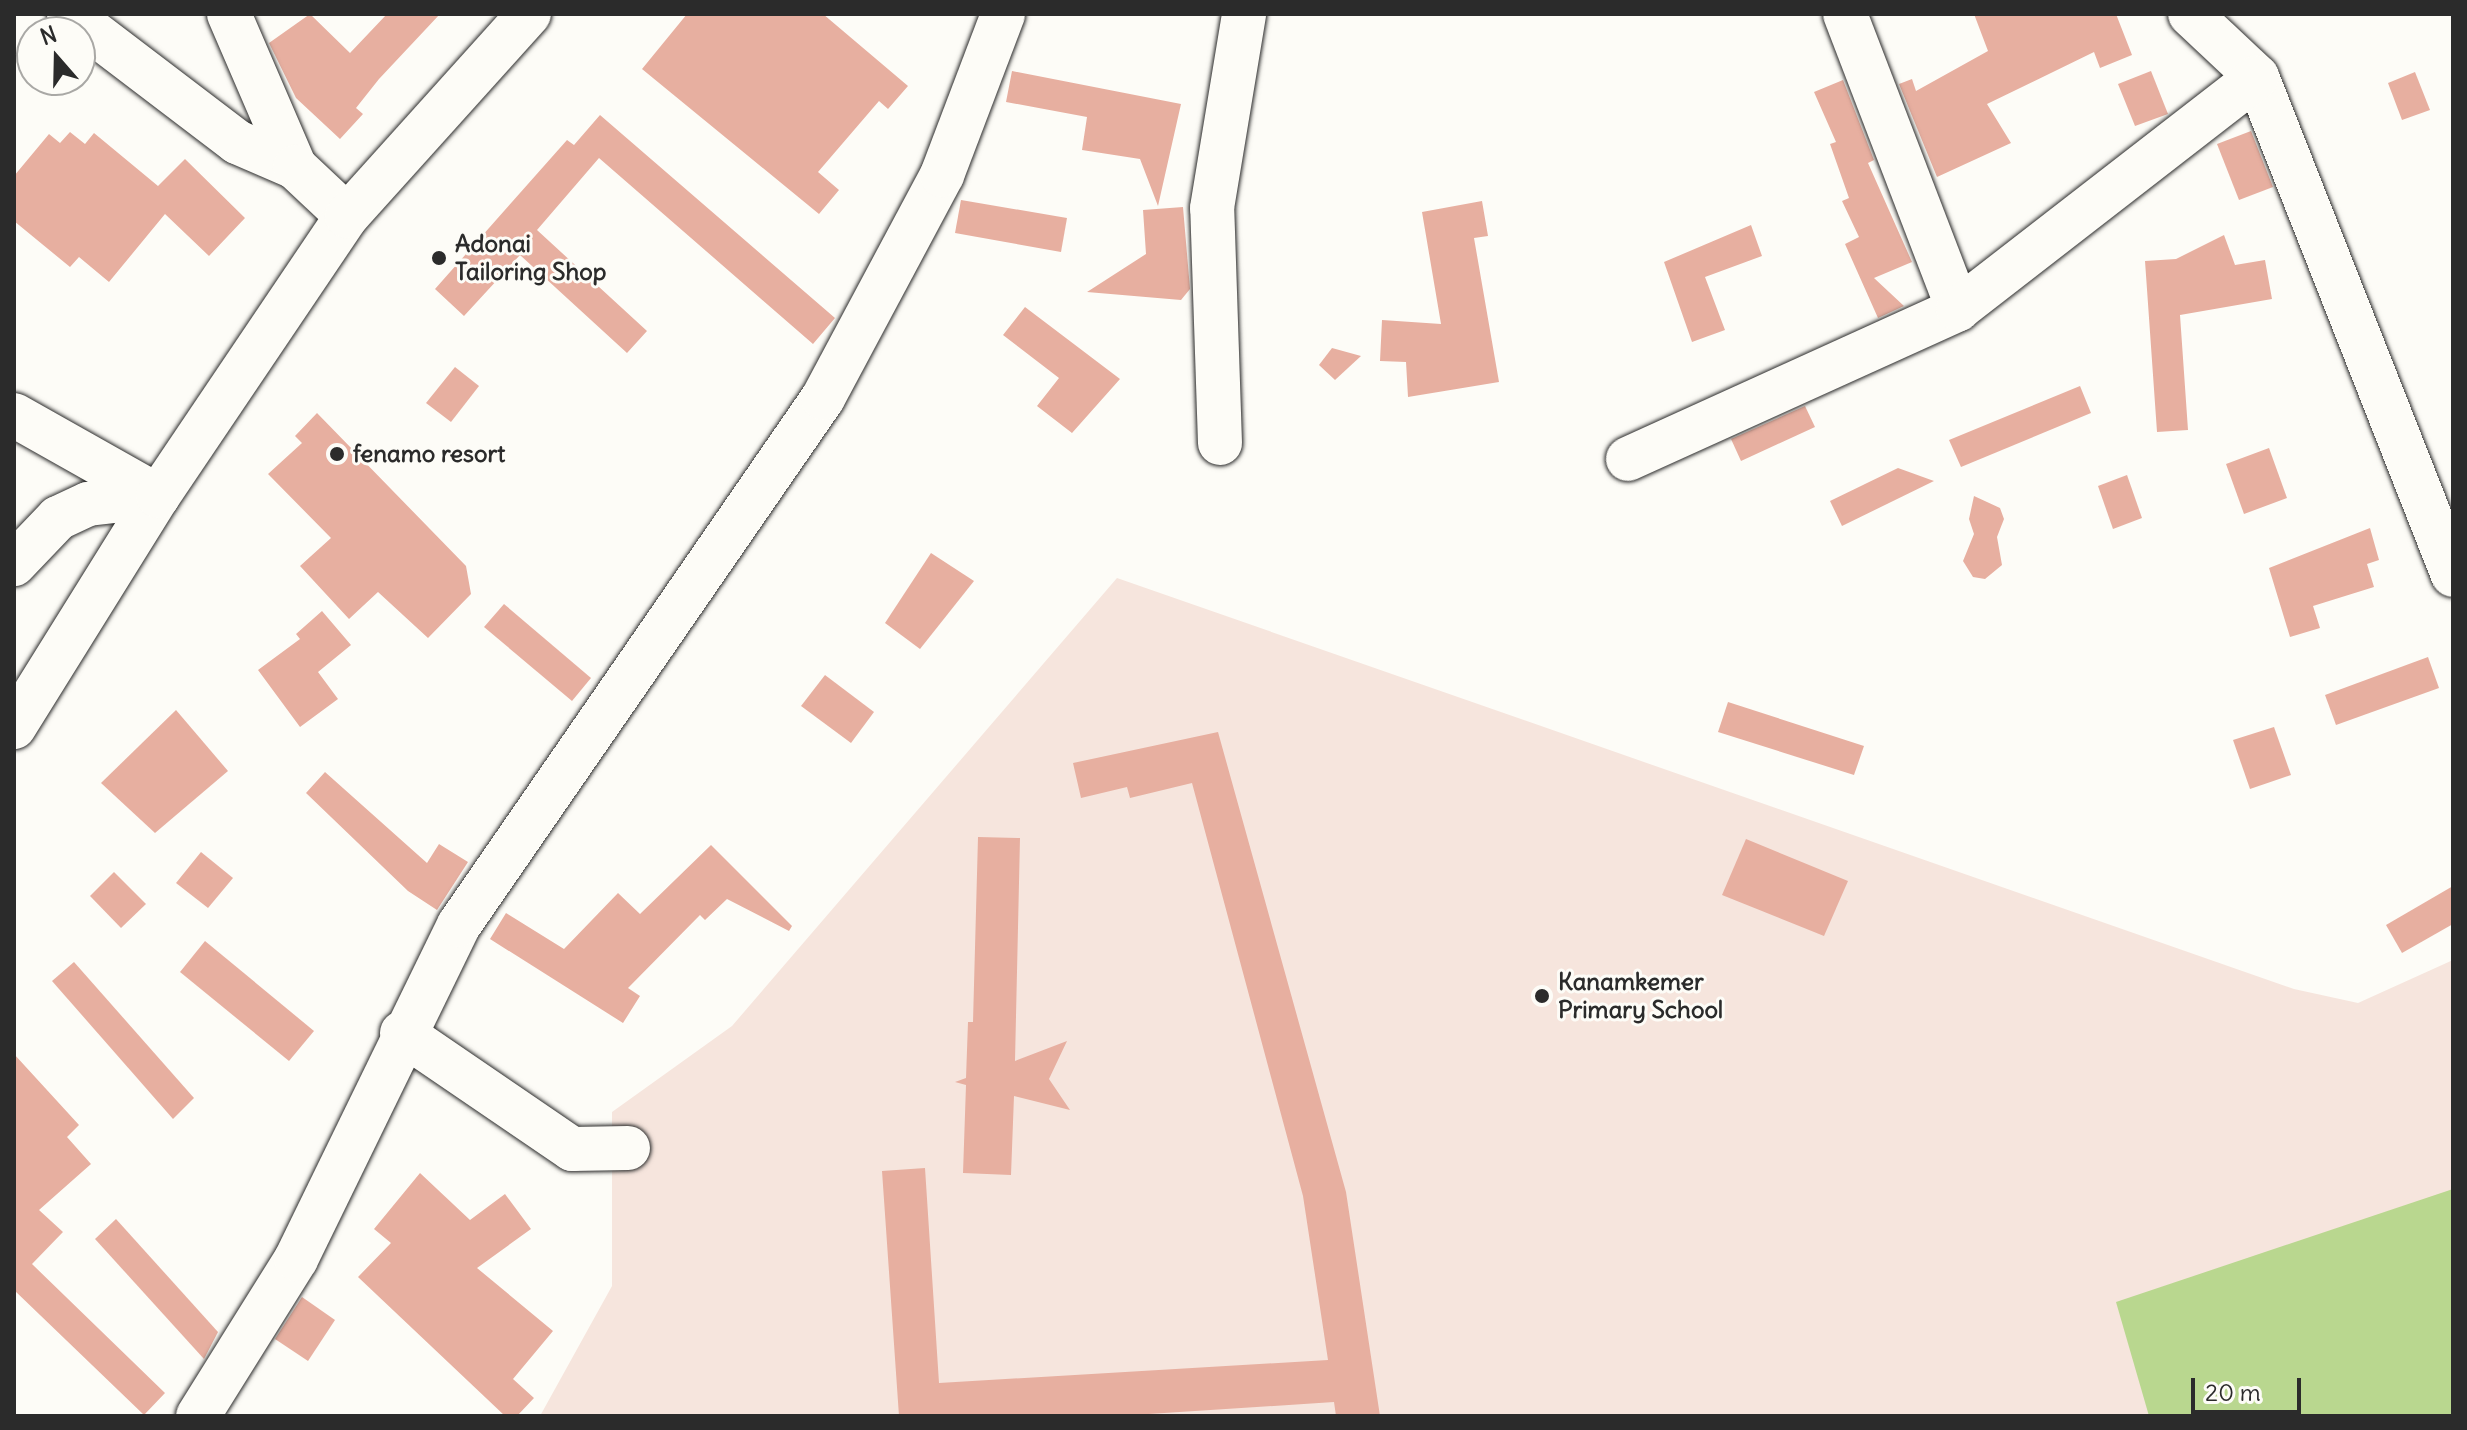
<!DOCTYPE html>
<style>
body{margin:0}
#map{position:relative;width:2467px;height:1430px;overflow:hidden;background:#fdfcf7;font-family:Delius,sans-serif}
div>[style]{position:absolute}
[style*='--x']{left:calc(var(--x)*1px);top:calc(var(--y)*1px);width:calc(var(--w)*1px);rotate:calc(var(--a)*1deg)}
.built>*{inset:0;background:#f6e5dd}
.green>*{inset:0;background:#b9d78f}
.building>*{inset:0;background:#e7afa0}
.roads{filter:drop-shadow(0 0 2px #2b2b2b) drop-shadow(0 0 2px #2b2b2b)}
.minor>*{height:44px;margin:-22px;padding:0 22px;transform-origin:22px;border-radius:22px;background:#fdfcf7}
.dots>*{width:22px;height:22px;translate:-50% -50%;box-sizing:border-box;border:4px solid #fdfcf7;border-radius:50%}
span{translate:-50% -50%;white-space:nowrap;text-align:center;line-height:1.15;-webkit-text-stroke:6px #fdfcf7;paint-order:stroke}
.poi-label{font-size:24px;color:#2b2b2b;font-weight:700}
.left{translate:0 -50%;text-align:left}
.frame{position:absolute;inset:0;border:16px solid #2b2b2b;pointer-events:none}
.north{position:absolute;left:16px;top:16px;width:80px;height:80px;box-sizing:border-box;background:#fdfcf7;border:2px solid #a9a8a5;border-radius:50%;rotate:340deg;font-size:22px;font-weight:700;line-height:32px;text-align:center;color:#2b2b2b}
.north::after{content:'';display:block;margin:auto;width:28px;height:36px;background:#2b2b2b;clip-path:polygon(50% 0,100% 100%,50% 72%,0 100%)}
.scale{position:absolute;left:2191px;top:1378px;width:110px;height:36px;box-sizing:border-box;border:4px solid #2b2b2b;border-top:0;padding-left:10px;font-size:24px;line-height:28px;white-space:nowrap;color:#2b2b2b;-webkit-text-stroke:6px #fdfcf7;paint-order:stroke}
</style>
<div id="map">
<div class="built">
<div style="clip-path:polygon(1117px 578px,2294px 989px,2358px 1003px,2453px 960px,2453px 1416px,540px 1416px,612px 1286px,612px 1112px,732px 1026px)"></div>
</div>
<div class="green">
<div style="clip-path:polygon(2453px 1189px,2453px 1416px,2149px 1416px,2116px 1302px)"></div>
</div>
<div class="building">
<div style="clip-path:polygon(310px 14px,350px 53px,387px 14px,440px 14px,379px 79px,356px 108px,363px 114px,340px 139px,296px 98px,269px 43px)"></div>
<div style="clip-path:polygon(687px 14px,823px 14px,908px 86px,888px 109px,879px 101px,818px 172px,839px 190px,819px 214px,642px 69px)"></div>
<div style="clip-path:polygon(1974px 14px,2116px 14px,2132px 55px,2100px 68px,2094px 52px,1987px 104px,2011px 143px,1937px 177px,1899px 84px,1912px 79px,1916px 91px,1988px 51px)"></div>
<div style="clip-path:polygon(1012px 71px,1181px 104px,1158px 206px,1140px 159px,1082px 150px,1087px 117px,1006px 102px)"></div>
<div style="clip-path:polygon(2151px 71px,2168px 114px,2135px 126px,2118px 84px)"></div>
<div style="clip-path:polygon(2415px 72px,2430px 110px,2402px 120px,2388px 83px)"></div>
<div style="clip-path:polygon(1843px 80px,1874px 160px,1868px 163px,1912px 262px,1874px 278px,1904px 306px,1878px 318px,1845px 244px,1859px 237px,1842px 201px,1849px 198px,1830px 144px,1836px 142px,1814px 92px)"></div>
<div style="clip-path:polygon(600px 115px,835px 318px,813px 344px,599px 158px,537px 230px,647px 331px,627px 353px,520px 255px,464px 316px,435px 289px,567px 140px,574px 145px)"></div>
<div style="clip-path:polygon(2251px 131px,2273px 187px,2239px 200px,2217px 144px)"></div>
<div style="clip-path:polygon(70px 132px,85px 144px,94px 133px,158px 186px,185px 159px,245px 218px,209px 256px,165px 214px,109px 282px,79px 257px,70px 267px,14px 221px,14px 176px,49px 134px,60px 143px)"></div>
<div style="clip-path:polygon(961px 200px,1067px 218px,1061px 252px,955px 233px)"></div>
<div style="clip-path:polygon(1482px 201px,1488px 236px,1474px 238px,1499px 382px,1408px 397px,1406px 362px,1380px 361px,1382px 320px,1441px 324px,1422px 212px)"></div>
<div style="clip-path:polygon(1183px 207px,1190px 289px,1181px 300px,1087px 292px,1146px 254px,1143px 210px)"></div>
<div style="clip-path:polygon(1751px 225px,1762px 256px,1705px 277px,1725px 330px,1692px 342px,1664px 262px)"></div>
<div style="clip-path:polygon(2224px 235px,2235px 265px,2265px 260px,2272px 299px,2180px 315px,2188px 430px,2157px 432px,2145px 261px,2176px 259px)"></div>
<div style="clip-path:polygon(1025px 307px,1120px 379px,1072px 433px,1037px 406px,1059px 378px,1003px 335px)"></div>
<div style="clip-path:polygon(1332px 348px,1361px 356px,1335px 380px,1319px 365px)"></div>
<div style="clip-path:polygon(455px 367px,479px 386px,451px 422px,426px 403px)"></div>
<div style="clip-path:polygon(2080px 386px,2091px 413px,1961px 467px,1949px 440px)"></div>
<div style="clip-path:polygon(1805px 406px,1815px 427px,1741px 461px,1731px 439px)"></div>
<div style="clip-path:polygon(317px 413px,466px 566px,471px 594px,428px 638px,378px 592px,349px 619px,300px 566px,331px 538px,268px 474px,302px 443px,295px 436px)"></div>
<div style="clip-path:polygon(2269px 448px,2287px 498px,2244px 514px,2226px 464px)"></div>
<div style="clip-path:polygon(1898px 468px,1934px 481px,1842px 526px,1830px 501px)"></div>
<div style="clip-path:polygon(2127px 475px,2142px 518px,2113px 529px,2098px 486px)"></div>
<div style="clip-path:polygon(1974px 496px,2000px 508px,2004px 519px,1997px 537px,2002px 565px,1985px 579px,1973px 577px,1963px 561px,1974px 534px,1969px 519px)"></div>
<div style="clip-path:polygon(2370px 528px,2379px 560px,2367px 564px,2374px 587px,2313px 606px,2320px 628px,2290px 637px,2269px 568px)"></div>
<div style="clip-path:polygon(931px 553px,974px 581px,920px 649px,885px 623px)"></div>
<div style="clip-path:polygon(504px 604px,591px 678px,572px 701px,484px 627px)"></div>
<div style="clip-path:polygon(322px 611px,351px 645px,318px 672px,338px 699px,300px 727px,258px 670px,300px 639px,296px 634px)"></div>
<div style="clip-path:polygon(2428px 657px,2439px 688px,2336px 725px,2325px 695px)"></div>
<div style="clip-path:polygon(825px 675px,874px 712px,851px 743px,801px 706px)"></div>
<div style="clip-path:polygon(1728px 702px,1864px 746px,1854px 775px,1718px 732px)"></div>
<div style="clip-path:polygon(176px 710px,228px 771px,155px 833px,101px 783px)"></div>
<div style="clip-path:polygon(2274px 727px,2291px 775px,2250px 789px,2233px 740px)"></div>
<div style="clip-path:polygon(1218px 732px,1346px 1192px,1380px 1416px,1336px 1416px,1334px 1402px,1118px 1416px,899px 1416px,882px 1171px,925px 1168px,939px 1383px,1328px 1360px,1303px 1196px,1192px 783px,1130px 798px,1127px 787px,1081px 798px,1073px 763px)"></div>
<div style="clip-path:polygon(325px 772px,427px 863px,439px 844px,468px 862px,437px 910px,408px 891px,306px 793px)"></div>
<div style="clip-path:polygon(978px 837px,1020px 838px,1015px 1061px,1067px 1041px,1049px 1079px,1070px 1110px,1014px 1096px,1011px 1175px,963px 1173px,966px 1085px,955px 1082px,966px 1078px,968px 1022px,973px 1022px)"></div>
<div style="clip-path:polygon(1746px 839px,1848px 881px,1824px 936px,1722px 895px)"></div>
<div style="clip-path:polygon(711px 845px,792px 926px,789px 931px,727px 899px,705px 920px,700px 915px,628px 988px,640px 996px,623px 1023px,490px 939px,506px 913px,564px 949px,618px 893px,640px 914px)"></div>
<div style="clip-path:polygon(201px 852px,233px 878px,208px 908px,176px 883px)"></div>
<div style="clip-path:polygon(114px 872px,146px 904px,121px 928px,90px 896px)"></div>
<div style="clip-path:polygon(2453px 886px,2453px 924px,2402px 953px,2386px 925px)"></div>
<div style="clip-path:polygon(205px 941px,314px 1031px,289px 1061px,180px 972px)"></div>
<div style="clip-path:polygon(74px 962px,194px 1098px,173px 1119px,52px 981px)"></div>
<div style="clip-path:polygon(14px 1054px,79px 1125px,67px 1137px,91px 1164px,39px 1210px,63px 1232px,32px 1264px,165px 1393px,144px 1415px,14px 1290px)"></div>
<div style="clip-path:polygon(420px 1173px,470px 1220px,505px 1194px,531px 1229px,477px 1268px,553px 1331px,513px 1379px,534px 1398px,517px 1416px,505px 1416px,358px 1277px,391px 1243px,374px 1229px)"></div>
<div style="clip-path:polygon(116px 1219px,218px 1332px,204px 1359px,95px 1239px)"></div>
<div style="clip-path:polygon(302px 1297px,335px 1320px,308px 1361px,275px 1339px)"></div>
</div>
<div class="roads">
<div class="minor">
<div style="--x:69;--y:14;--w:211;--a:37.3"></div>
<div style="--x:237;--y:142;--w:63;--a:23.3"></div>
<div style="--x:229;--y:14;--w:167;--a:66.7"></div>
<div style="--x:295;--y:167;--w:71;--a:43.3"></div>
<div style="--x:1845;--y:14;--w:316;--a:69"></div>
<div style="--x:2190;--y:14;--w:92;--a:43.2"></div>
<div style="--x:2257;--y:77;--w:535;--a:68.52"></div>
<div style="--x:14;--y:415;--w:165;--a:29.4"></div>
<div style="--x:158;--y:496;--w:70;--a:173.5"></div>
<div style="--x:88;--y:504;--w:33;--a:155"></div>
<div style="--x:58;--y:518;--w:64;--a:133.7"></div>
<div style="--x:1220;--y:443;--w:235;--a:-91.9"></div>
<div style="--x:1212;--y:208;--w:197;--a:-80.6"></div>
<div style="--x:1628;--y:459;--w:362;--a:-24.4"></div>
<div style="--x:1958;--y:309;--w:378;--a:-37.8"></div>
<div style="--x:14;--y:727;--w:272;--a:-58.1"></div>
<div style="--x:158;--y:496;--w:338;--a:-56"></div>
<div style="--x:347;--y:216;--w:272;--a:-48"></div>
<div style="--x:402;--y:1033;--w:206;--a:34.3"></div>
<div style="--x:572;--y:1149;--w:56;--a:-1"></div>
<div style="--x:198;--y:1416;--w:185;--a:-58"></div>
<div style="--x:296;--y:1259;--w:372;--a:-64"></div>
<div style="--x:459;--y:925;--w:640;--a:-55.37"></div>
<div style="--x:823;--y:398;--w:253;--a:-61.9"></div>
<div style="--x:942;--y:175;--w:172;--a:-69.2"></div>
</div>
</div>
<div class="dots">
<div style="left:439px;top:258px;background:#2b2b2b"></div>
<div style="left:337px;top:454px;background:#2b2b2b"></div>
<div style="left:1542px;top:996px;background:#2b2b2b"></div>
</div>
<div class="poi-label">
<span class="left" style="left:455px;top:258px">Adonai<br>Tailoring Shop</span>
<span class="left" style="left:353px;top:454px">fenamo resort</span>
<span class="left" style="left:1558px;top:996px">Kanamkemer<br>Primary School</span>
</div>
<div class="frame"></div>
<div class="north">N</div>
<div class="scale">20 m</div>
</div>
